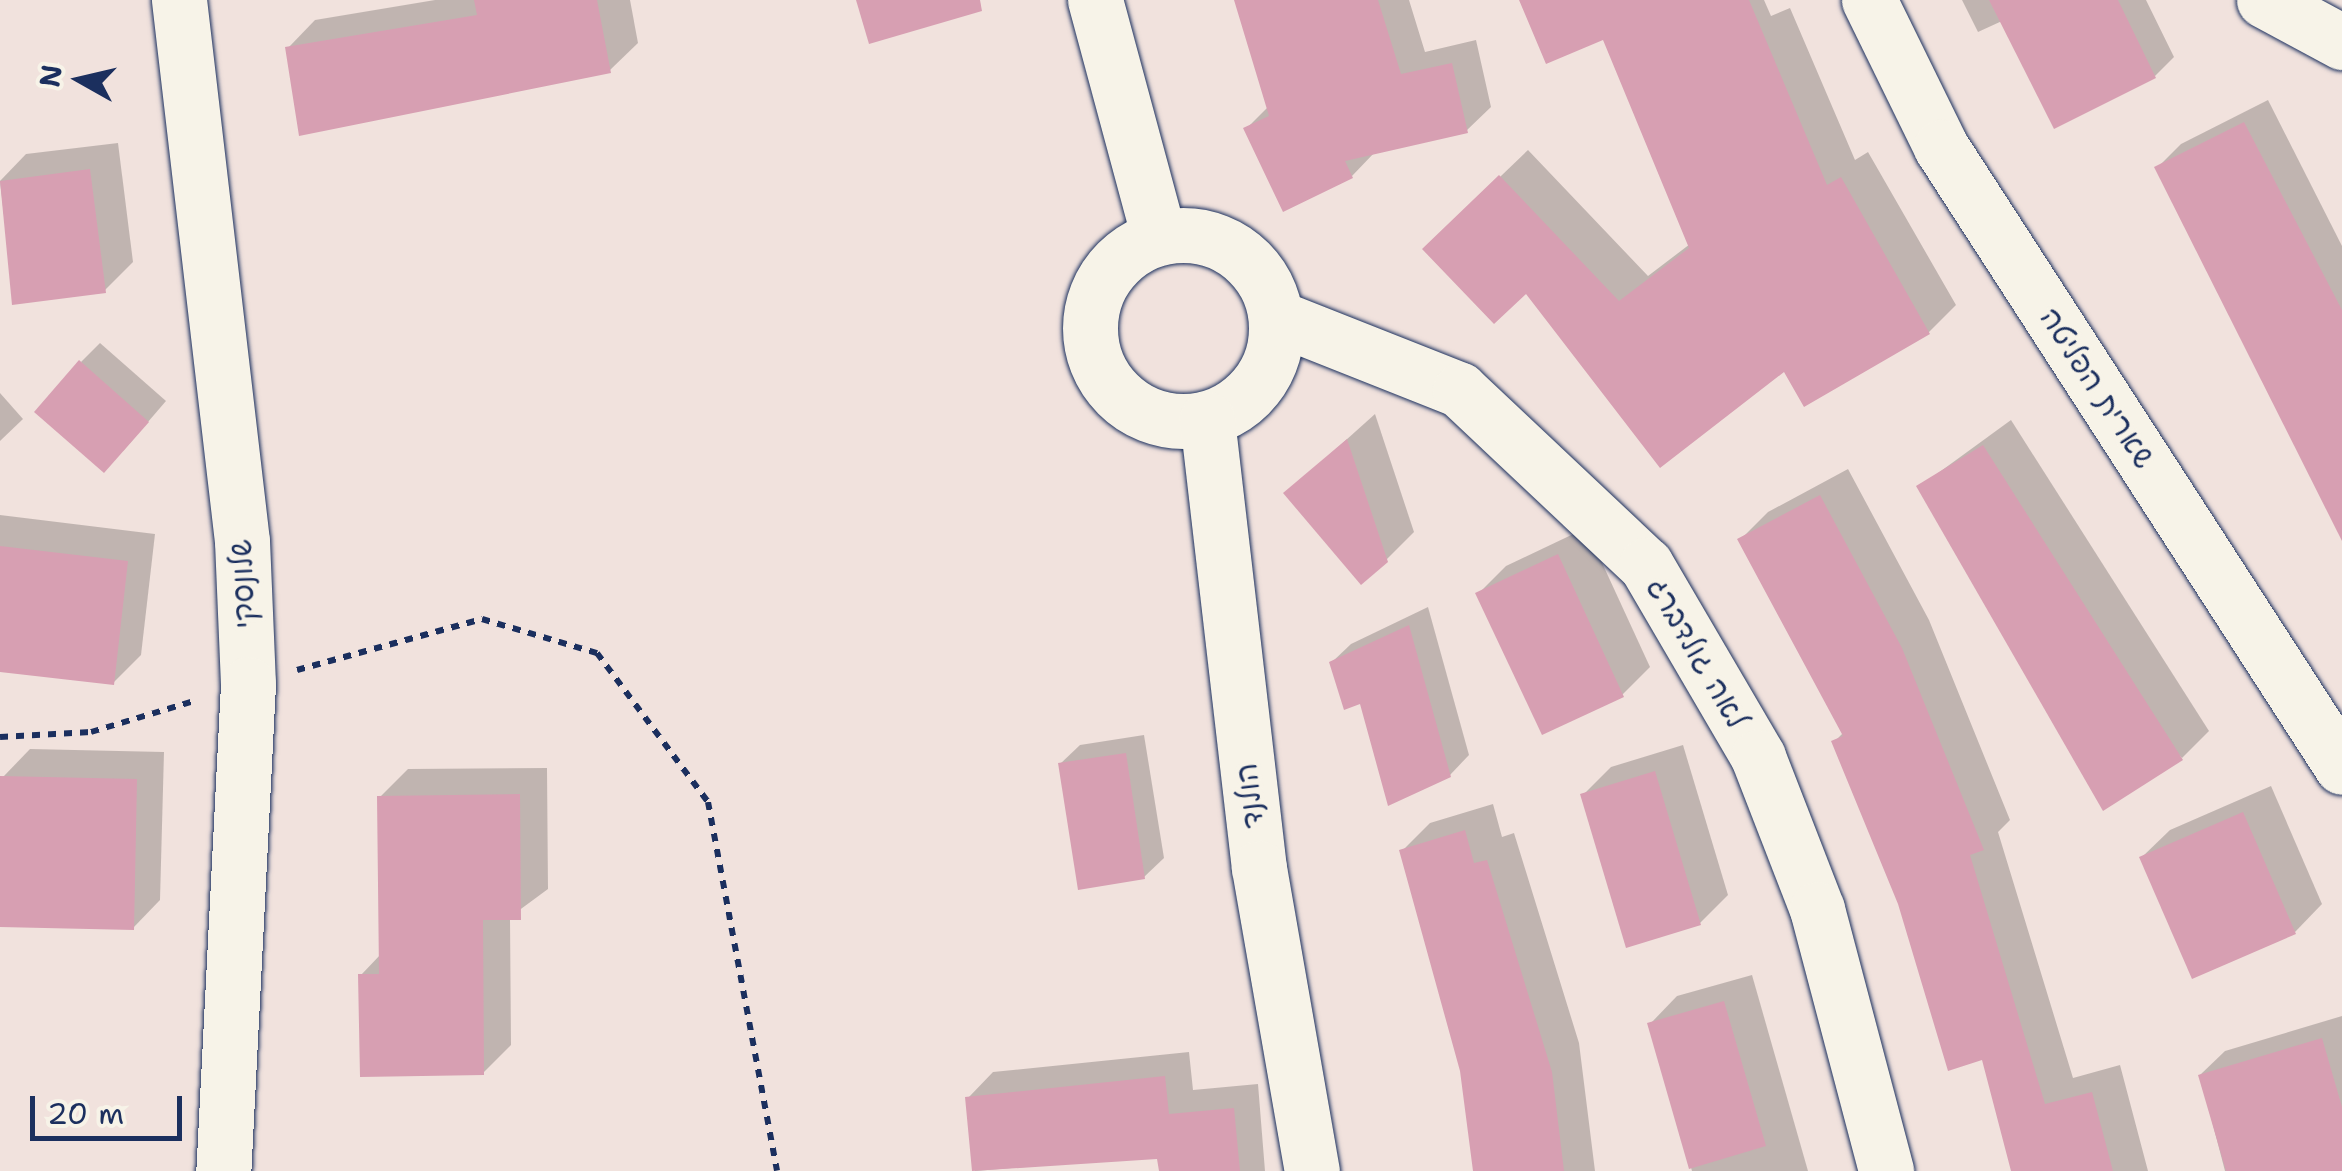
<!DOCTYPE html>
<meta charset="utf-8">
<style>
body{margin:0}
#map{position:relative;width:2342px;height:1171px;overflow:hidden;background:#f1e2dd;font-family:"Shantell Sans","Playpen Sans Hebrew",sans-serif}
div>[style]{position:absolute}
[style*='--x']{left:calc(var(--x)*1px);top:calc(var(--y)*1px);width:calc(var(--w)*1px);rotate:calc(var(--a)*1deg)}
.shadow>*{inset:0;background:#0003}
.building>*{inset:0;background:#d79fb2}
.path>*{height:6px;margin-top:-3px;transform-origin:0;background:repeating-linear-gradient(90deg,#1b2f5e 0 8px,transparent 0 16px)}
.roads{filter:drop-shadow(0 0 2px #1b2f5e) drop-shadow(0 0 2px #1b2f5e)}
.minor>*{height:55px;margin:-27.5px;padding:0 27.5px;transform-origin:27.5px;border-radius:27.5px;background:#f7f3e8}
.minor>.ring{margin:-27.5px;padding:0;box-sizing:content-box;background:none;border:55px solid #f7f3e8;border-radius:50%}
span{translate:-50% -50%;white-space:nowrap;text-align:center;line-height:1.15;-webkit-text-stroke:8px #f7f3e8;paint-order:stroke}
.street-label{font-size:30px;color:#1b2f5e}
.north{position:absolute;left:30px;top:30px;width:100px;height:100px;-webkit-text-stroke:8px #f7f3e8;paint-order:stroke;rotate:278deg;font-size:28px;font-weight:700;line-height:40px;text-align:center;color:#1b2f5e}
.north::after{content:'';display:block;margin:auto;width:35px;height:45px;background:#1b2f5e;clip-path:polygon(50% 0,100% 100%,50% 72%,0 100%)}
.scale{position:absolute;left:30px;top:1096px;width:152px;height:45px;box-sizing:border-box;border:5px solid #1b2f5e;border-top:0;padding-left:12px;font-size:30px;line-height:35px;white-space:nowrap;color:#1b2f5e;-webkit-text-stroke:8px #f7f3e8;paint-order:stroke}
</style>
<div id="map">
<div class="shadow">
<div style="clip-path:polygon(435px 0,630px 0,638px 43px,610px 70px,288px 48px,315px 20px)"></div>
<div style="clip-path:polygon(1236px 0,1409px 0,1425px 52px,1476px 40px,1491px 107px,1466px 131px,1376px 151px,1352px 176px,1246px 129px,1269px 106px)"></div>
<div style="clip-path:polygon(1521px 0,1764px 0,1771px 16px,1790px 8px,1855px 160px,1868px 152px,1956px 305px,1929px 332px,1805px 403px,1785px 368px,1526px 291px,1453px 222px,1528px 150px,1648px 276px,1690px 244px,1605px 37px)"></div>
<div style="clip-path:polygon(1962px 0,2146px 0,2174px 57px,2155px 76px,2002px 21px,1978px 32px)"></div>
<div style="clip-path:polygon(2268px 100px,2342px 246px,2342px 538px,2157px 168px,2181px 144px)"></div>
<div style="clip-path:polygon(118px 143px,133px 262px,105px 290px,14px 302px,0 181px,26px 154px)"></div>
<div style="clip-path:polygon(100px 343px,166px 401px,123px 451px,81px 362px)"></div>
<div style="clip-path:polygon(0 393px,23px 419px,0 441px)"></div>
<div style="clip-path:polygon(1375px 414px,1414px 532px,1386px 560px,1287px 493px)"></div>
<div style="clip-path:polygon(2011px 420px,2209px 731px,2182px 758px,1919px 487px)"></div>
<div style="clip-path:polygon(1848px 469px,1929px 620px,2010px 820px,1998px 832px,2073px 1078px,2120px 1065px,2148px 1171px,2013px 1171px,1983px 1057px,1900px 904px,1834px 742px,1844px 732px,1740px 540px,1768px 512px)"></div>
<div style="clip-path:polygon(0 515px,155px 534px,141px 655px,113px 683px,0 670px)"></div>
<div style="clip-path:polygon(1586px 528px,1650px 667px,1622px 695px,1478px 594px,1506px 566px)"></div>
<div style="clip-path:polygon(1428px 607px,1469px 755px,1450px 775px,1331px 663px,1351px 644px)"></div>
<div style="clip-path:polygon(1144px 735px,1164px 858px,1144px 877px,1060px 764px,1080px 745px)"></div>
<div style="clip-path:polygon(1683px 745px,1728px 895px,1700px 923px,1583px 795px,1611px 767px)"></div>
<div style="clip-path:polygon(30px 749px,164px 752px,160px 900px,133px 928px,0 924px,3px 777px)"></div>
<div style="clip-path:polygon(547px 768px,548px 889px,510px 917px,511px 1045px,483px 1073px,361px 975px,381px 954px,380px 797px,408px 769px)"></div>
<div style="clip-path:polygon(2271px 786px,2322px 904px,2295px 932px,2142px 857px,2170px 830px)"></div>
<div style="clip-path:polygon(1493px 804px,1502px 837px,1514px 833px,1579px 1043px,1595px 1171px,1479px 1171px,1463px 1070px,1402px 851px,1430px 823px)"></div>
<div style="clip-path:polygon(1752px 975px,1808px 1171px,1692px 1171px,1650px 1024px,1677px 996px)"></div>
<div style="clip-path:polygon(2342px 1016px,2342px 1171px,2225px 1171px,2200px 1075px,2225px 1051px)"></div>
<div style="clip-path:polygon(1189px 1052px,1193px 1090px,1258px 1084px,1265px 1171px,1161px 1171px,1160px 1156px,975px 1171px,968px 1098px,993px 1072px)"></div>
</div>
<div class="building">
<div style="clip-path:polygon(474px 0,597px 0,611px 73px,299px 136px,285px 47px,477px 15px)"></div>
<div style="clip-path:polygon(856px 0,980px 0,982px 11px,869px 44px)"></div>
<div style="clip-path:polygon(1234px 0,1378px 0,1401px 74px,1452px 63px,1468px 133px,1345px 161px,1353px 178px,1283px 212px,1243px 128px,1269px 116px)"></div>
<div style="clip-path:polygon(1519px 0,1749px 0,1827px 185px,1841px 177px,1930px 334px,1804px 407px,1784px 372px,1660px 468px,1526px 294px,1494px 324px,1422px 249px,1499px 175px,1619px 301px,1689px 248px,1603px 40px,1546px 64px)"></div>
<div style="clip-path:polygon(1989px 0,2118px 0,2156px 78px,2054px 129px)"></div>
<div style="clip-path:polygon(2244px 122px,2342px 310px,2342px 541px,2154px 167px)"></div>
<div style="clip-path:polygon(90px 169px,106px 293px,12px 305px,0 181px)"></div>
<div style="clip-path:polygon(79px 360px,149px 422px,104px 473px,34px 412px)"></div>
<div style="clip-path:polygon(1347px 439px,1388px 562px,1361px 585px,1283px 493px)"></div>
<div style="clip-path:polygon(1983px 445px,2183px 760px,2103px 811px,1916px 486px)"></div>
<div style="clip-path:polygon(1820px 495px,1902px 648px,1984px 850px,1970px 855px,2045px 1104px,2092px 1092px,2113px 1171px,2011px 1171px,1982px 1060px,1948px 1071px,1898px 904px,1831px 741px,1843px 736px,1737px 539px)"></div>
<div style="clip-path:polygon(0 546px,128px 561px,114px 685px,0 672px)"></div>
<div style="clip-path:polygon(1558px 554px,1624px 697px,1542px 735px,1475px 593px)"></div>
<div style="clip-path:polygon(1409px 625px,1451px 777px,1388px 806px,1360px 704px,1344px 710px,1329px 662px)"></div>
<div style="clip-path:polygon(1126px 753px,1145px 879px,1078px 890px,1058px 763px)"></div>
<div style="clip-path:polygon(1655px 771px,1701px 925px,1626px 948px,1580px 794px)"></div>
<div style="clip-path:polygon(0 776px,137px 779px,134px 930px,0 927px)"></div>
<div style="clip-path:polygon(520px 794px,521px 920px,483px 920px,484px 1075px,360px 1077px,358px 974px,379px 974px,377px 796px)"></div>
<div style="clip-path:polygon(2243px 812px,2296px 934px,2192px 979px,2139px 857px)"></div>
<div style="clip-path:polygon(1465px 830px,1474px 863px,1487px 860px,1552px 1072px,1564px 1171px,1473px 1171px,1460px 1071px,1399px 850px)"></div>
<div style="clip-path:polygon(1724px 1001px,1766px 1146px,1689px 1169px,1647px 1023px)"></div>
<div style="clip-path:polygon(2322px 1038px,2342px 1107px,2342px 1171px,2226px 1171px,2198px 1075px)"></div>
<div style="clip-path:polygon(1165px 1076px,1169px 1114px,1234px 1108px,1240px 1171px,1159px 1171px,1157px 1159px,972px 1171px,965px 1097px)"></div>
</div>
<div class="path">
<div style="--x:297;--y:670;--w:192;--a:-15.4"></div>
<div style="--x:482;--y:619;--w:120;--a:16.5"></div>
<div style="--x:597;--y:653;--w:186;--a:53.3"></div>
<div style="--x:708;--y:802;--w:375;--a:79.4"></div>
<div style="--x:0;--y:737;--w:91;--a:-3.1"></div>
<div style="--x:91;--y:732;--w:108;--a:-16.8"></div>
</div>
<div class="roads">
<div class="minor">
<div style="--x:179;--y:0;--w:545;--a:83.36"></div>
<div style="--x:242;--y:541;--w:143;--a:87.6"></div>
<div style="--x:248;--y:684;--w:488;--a:92.9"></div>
<div style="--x:1095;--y:0;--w:245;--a:74.9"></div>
<div style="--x:1869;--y:0;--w:164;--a:63.9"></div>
<div style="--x:1941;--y:147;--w:738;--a:57.11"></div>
<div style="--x:2264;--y:0;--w:89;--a:28.3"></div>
<div class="ring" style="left:1090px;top:235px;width:131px;height:131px"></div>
<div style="--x:1276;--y:317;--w:198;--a:21.6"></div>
<div style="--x:1460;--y:390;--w:255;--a:43.3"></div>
<div style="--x:1646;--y:565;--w:222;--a:59.7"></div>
<div style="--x:1758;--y:757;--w:163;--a:68.8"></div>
<div style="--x:1817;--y:909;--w:271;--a:75.2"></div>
<div style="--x:1207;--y:419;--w:452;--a:83.4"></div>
<div style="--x:1259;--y:868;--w:308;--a:80.1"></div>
</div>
</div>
<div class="street-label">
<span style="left:2097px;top:388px;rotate:57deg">שארית הפליטה</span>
<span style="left:243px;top:584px;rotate:-93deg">שלונסקי</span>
<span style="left:1697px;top:653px;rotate:60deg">לאה גולדברג</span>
<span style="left:1250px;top:796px;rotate:-97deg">הולנד</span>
</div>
<div class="north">N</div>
<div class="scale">20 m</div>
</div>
